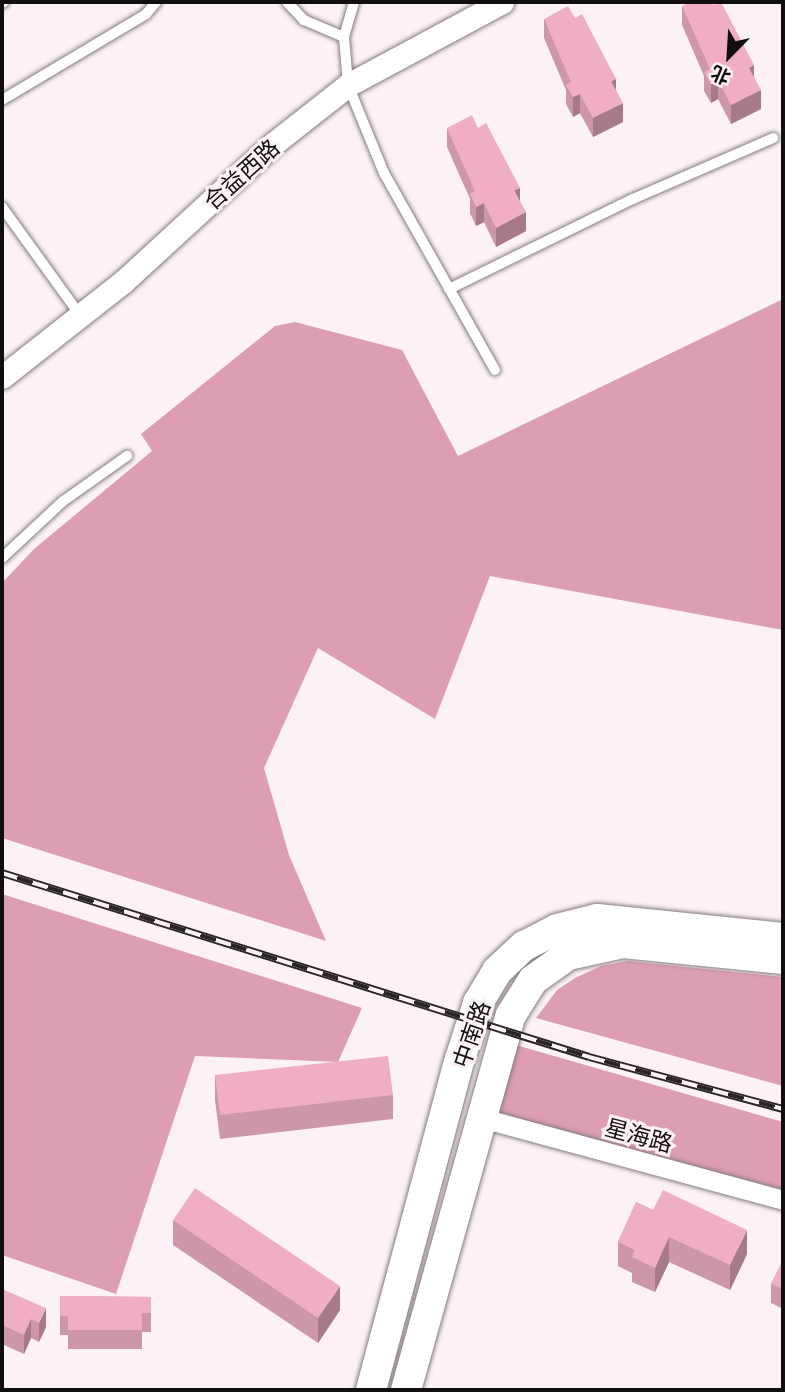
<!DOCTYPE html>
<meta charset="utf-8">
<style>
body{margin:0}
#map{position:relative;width:785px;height:1392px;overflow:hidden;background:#fcf2f5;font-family:"IBM Plex Serif","Noto Sans SC",serif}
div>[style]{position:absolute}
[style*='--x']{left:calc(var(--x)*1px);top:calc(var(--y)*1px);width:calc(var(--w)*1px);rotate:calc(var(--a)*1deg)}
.forest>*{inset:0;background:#dd9eb4}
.roads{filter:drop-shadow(0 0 2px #857c7f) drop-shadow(0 0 2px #857c7f)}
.service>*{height:10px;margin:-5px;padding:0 5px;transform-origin:5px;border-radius:5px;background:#fff}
.minor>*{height:19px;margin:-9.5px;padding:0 9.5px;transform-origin:9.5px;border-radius:9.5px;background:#fff}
.tertiary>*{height:23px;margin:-11.5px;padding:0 11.5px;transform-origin:11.5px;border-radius:11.5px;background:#fff}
.primary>*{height:30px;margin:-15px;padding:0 15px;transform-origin:15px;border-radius:15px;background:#fff}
.rail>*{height:8px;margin-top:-4px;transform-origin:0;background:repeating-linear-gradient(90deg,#fcf2f5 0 16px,#292526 0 32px);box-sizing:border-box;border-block:2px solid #292526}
.wall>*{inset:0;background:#ce96a9}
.shaded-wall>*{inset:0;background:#a77a89}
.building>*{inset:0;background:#efaec4}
span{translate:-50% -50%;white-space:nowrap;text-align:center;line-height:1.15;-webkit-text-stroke:6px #fcf2f5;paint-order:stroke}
.street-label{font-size:23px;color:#110e0f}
.frame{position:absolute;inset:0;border:4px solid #110e0f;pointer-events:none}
.north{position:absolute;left:694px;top:21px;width:70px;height:70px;-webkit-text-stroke:5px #fcf2f5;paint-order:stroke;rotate:204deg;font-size:19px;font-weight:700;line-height:28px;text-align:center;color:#110e0f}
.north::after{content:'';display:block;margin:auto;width:24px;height:32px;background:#110e0f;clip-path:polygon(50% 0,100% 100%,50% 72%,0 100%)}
</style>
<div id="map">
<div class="forest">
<div style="clip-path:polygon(783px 299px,783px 630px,490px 576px,435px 719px,318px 648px,264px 768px,289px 855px,326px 941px,2px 838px,2px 583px,34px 549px,152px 451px,141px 434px,275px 326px,295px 322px,402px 350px,458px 456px)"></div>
<div style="clip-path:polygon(2px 894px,362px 1008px,338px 1062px,195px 1056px,116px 1294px,2px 1255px)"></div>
<div style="clip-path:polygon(627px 961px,783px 977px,783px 1086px,536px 1018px,557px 990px,575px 978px,601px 966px)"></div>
<div style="clip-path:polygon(516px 1045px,783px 1122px,783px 1193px,496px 1116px)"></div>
</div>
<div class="roads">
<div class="service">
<div style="--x:287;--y:2;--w:25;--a:47"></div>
<div style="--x:304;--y:20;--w:43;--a:23"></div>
<div style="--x:354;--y:2;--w:36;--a:106"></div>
<div style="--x:344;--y:37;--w:48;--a:85.2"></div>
<div style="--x:348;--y:85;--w:95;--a:67.8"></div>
<div style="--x:384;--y:173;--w:226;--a:60.6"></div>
<div style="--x:2;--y:3;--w:2;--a:-27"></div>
<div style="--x:2;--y:100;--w:168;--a:-30.8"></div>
<div style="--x:146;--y:14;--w:16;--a:-50"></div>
<div style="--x:2;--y:207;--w:133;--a:54.2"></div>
<div style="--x:449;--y:289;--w:205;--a:-26.1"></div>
<div style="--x:633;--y:199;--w:153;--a:-23.5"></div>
<div style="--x:2;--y:558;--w:82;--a:-43"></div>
<div style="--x:62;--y:502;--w:80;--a:-35.3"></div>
</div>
<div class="minor">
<div style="--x:482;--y:1118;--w:312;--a:15.2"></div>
</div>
<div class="tertiary">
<div style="--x:2;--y:377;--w:155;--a:-38.2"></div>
<div style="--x:124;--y:281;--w:202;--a:-42.6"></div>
<div style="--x:273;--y:144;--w:95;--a:-38.2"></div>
<div style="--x:348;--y:85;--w:175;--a:-28.3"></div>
</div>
<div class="primary">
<div style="--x:371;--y:1390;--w:343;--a:-75"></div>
<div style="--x:460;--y:1059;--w:59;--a:-72.2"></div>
<div style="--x:478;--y:1003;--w:37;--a:-59"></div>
<div style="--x:497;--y:971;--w:37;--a:-43"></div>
<div style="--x:524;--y:946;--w:37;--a:-27"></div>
<div style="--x:557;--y:929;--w:41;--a:-14"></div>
<div style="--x:597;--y:919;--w:187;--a:5.8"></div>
<div style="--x:406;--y:1390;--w:389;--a:-74.4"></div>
<div style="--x:511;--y:1015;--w:41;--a:-57.8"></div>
<div style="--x:533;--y:980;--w:43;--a:-35.5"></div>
<div style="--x:568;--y:955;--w:56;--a:-12.3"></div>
<div style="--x:623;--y:943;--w:161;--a:5.7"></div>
</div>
</div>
<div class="rail">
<div style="--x:2;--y:873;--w:615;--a:17.4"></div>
<div style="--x:589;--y:1057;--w:201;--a:15"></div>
</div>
<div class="wall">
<div style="clip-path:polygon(682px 6px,754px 77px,761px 109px,731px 124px,718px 99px,711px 103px,704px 91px,704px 76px,682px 25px)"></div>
<div style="clip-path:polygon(575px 18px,616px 91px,623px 122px,593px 137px,580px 113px,573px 117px,566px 104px,566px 90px,544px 38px,544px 19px)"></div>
<div style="clip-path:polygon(447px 128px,520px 200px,526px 231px,496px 247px,484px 222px,476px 226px,470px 213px,470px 199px,447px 147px)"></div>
<div style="clip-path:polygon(215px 1075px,393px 1095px,393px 1119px,220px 1139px,215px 1100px)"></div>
<div style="clip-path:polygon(636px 1202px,747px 1254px,730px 1290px,669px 1262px,655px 1292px,632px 1282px,632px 1273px,618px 1266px,618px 1242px)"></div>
<div style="clip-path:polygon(173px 1220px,340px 1310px,318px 1343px,173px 1245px)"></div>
<div style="clip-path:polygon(783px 1260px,783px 1309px,771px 1303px,771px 1284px)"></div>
<div style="clip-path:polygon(2px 1289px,46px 1327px,39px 1342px,31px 1338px,24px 1354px,2px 1344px)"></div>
<div style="clip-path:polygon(60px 1296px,151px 1297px,151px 1332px,142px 1332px,142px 1349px,68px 1349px,68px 1335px,60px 1335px)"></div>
</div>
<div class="shaded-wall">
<div style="clip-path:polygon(754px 65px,754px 84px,749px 68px)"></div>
<div style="clip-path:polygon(616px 79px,616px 98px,611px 81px)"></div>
<div style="clip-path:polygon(718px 80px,718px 99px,711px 103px,711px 84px)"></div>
<div style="clip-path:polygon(761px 90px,761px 109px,731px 124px,731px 105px)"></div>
<div style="clip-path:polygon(580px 94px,580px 113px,573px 117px,573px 97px)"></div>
<div style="clip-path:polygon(623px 103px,623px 122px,593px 137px,593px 118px)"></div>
<div style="clip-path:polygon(520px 188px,520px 207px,514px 190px)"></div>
<div style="clip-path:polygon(484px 203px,484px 222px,476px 226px,476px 207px)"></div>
<div style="clip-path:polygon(526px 212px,526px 231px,496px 247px,496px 228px)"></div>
<div style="clip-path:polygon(747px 1230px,747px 1254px,730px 1290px,730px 1265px)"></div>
<div style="clip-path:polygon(669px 1237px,669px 1262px,655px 1292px,655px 1268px)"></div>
<div style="clip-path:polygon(340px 1286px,340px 1310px,318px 1343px,318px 1318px)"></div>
<div style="clip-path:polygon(46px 1308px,46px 1327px,39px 1342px,39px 1323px)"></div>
<div style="clip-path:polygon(31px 1319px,31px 1338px,24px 1354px,24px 1335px)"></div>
</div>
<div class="building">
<div style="clip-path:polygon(690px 2px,711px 2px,713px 5px,721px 2px,754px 65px,749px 68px,761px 90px,731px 105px,718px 80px,711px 84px,704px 72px,710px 69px,682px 6px)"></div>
<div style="clip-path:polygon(568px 6px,575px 18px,582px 14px,616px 79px,611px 81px,623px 103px,593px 118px,580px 94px,573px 97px,566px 85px,571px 82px,544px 19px)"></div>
<div style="clip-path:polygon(472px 115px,478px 128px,486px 123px,520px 188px,514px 190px,526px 212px,496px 228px,484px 203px,476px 207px,470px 194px,475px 191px,447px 128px)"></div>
<div style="clip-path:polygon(388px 1056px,393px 1095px,220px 1115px,215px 1075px)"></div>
<div style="clip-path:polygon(195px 1188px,340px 1286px,318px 1318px,173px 1220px)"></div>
<div style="clip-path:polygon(663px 1190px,747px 1230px,730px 1265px,669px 1237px,655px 1268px,632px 1257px,635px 1250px,618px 1242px,636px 1202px,653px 1210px)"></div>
<div style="clip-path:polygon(783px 1260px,783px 1289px,771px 1284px)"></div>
<div style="clip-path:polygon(2px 1289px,46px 1308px,39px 1323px,31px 1319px,24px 1335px,2px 1325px)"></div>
<div style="clip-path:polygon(60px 1296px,151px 1297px,151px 1313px,142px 1313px,142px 1330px,68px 1330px,68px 1316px,60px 1316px)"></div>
</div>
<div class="street-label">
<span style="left:241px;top:174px;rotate:-42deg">合益西路</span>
<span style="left:471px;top:1034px;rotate:-71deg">中南路</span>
<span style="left:639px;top:1135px;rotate:15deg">星海路</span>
</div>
<div class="frame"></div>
<div class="north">北</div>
</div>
